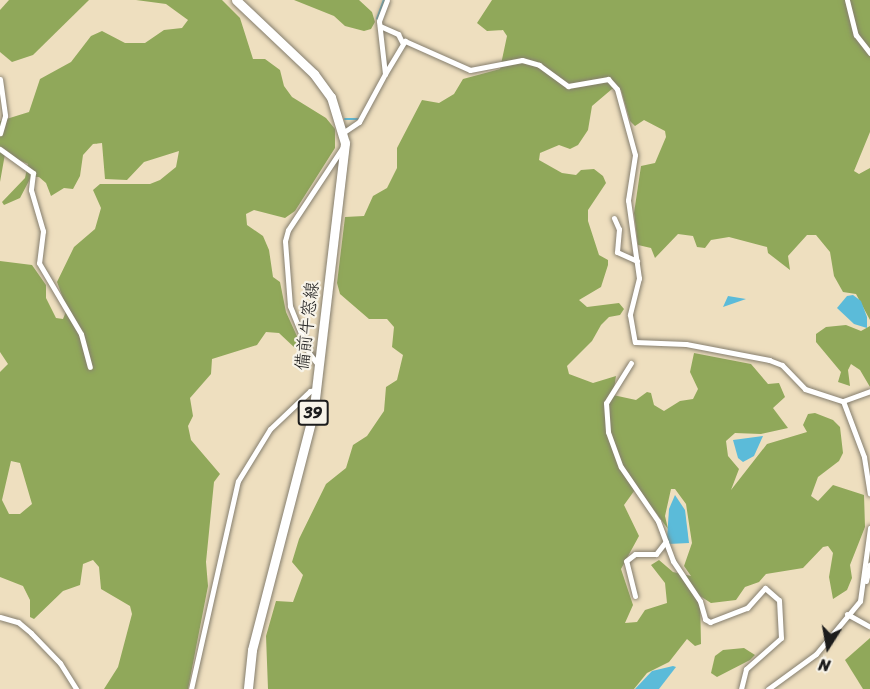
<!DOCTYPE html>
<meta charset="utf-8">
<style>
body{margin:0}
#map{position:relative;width:870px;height:689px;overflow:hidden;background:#eedfbf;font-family:Sriracha,"Klee One",sans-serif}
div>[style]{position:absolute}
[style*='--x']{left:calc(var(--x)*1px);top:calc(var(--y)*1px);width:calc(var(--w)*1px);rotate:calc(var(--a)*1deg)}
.forest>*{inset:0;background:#90a85a}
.water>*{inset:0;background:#5bbbd9}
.stream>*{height:1.5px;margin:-0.75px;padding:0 0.75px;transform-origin:0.75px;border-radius:0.75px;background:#5bbbd9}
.roads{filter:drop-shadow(0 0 2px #857e6e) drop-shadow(0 0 2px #857e6e)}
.street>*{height:5px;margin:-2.5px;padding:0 2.5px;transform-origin:2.5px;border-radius:2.5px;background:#fff}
.primary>*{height:9px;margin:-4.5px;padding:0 4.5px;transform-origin:4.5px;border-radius:4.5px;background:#fff}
span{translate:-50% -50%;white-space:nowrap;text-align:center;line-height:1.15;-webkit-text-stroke:4.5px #f7f3e8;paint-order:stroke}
.shield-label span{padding:2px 4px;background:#f7f3e8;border:2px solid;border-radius:4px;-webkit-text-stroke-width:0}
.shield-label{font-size:16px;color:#1c1c1c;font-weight:700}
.street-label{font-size:18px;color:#1c1c1c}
.north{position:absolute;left:798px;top:617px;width:60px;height:60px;-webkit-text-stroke:4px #f7f3e8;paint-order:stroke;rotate:191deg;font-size:16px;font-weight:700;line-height:24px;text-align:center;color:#1c1c1c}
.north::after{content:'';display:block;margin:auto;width:21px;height:27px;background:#1c1c1c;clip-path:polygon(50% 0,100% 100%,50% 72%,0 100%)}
</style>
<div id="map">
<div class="forest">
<div style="clip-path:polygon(9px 0,89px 0,33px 55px,12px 62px,0 52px,0 10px)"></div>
<div style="clip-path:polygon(evenodd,136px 0,222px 0,240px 18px,253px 59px,265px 59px,280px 70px,284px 86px,292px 97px,326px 118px,335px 129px,335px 148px,295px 211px,285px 218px,254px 210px,246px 214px,247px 225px,263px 236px,269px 250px,273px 277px,280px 282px,286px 312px,301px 345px,296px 349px,279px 333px,266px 332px,257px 345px,212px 359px,211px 374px,190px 398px,193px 416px,188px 426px,191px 440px,220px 474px,214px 482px,206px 562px,208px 586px,188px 689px,104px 689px,118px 667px,132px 614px,130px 606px,101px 589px,99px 567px,93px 560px,83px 564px,80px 585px,63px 591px,34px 619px,30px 617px,30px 600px,23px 586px,0 577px,0 372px,8px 364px,0 352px,0 261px,32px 265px,46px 285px,46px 298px,56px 318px,63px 319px,67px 309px,57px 282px,74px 247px,95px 229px,101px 208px,93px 190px,100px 184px,150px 184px,160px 180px,176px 167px,179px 151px,144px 162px,127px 180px,105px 179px,102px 143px,93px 144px,83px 155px,80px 176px,73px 189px,64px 188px,51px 196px,46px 183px,39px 177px,31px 177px,20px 198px,4px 205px,2px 202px,25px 178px,28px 164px,5px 154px,0 182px,0 121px,29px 112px,40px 79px,71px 62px,91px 36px,102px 31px,125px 43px,145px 43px,164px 30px,182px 28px,188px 20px,166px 4px,136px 0,11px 461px,20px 463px,32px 504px,20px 514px,9px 514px,2px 500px,11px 461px)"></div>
<div style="clip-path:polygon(294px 0,359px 0,372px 12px,375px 22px,371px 29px,364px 31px,345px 26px,334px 16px)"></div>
<div style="clip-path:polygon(evenodd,492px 0,870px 0,870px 132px,854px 171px,859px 174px,870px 168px,870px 320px,856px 294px,843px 292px,834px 276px,830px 252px,816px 235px,807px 235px,788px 256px,790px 270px,768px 253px,767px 247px,729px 237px,711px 240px,705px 248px,697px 247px,693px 236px,678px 234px,655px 258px,651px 248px,638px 245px,634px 213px,641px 166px,655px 163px,666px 137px,665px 131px,644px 120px,635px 126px,630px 121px,621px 90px,612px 89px,592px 106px,588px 130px,578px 145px,570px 149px,559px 145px,540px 153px,539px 160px,562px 173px,576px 175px,581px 170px,594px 169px,603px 176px,606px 183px,588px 210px,588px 221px,599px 255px,608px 260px,608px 265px,601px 287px,579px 300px,587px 307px,619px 303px,624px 309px,620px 315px,609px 317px,601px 325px,592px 341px,567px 366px,569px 374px,593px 383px,616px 376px,613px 395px,636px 400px,647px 392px,651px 393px,654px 405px,664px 411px,680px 401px,693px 399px,698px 389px,690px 372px,694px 353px,751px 364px,768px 384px,779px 383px,785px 397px,773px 408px,788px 428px,761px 434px,735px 433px,726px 441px,728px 456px,739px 469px,731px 490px,767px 444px,807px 432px,803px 425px,808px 414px,815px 413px,833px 420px,840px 427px,843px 453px,839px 461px,818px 477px,811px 496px,818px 501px,833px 485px,864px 495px,865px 527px,850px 565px,852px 578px,847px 590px,833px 599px,829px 577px,833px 553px,828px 546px,823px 547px,803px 568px,766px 574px,759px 582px,745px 587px,736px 600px,711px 603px,700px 596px,701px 644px,695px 646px,687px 639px,669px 662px,647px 673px,634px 689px,268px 689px,266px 636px,276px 601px,293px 602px,303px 575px,292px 562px,299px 539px,326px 484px,346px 468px,353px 445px,367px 436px,384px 411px,386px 387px,397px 380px,403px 355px,392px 347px,394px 327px,387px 319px,369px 319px,340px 294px,337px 283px,345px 217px,364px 216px,373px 196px,387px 188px,397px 168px,397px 148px,422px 100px,439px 103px,454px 94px,463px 79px,500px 69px,507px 36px,503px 30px,487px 31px,477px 23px,492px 0,637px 487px,668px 529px,665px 516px,671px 489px,675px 489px,686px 504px,692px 543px,684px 566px,691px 576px,673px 572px,659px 560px,651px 565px,665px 583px,667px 603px,645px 610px,637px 622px,625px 623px,633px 605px,621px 569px,639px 536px,624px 505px,637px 487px)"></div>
<div style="clip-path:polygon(846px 325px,861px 331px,870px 326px,870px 387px,860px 370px,851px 364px,848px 370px,850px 386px,838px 382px,841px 372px,816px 342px,816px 334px,826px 327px)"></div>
<div style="clip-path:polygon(870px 638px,870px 689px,863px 689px,845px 660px)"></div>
<div style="clip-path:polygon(744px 648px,755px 655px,750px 660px,717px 677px,711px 673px,715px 656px,723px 650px)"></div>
</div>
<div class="water">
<div style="clip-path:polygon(853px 295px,861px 301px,867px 317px,867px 328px,854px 324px,837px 308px,847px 296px)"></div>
<div style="clip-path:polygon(728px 296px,746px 299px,723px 307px)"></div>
<div style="clip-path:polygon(763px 436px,754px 456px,743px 462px,738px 458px,733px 440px)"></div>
<div style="clip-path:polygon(675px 495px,685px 510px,689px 543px,669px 544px,667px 539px,669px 509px)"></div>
<div style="clip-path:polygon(673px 666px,676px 667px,659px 689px,635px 689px,652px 671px)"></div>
</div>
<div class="stream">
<div style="--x:377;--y:19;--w:20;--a:-70"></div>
<div style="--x:345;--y:119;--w:13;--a:0"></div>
</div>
<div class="roads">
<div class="street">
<div style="--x:847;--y:0;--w:36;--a:76"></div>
<div style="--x:856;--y:35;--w:23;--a:52"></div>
<div style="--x:380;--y:26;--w:20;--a:24"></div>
<div style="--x:398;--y:34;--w:9;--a:63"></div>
<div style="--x:385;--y:74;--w:39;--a:-59"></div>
<div style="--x:405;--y:41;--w:71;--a:24"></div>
<div style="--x:470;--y:70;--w:53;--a:-10.9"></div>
<div style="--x:522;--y:60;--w:18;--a:16"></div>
<div style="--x:539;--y:65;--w:36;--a:36"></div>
<div style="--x:568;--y:86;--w:41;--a:-9.9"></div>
<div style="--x:608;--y:79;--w:13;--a:48"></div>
<div style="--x:617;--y:89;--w:68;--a:74.7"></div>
<div style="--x:635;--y:155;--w:46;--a:98.8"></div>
<div style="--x:628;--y:200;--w:79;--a:82"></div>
<div style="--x:639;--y:278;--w:38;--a:104"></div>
<div style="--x:630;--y:315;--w:27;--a:80"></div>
<div style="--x:635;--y:342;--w:51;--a:2.2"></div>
<div style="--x:686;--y:344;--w:85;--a:10.9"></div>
<div style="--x:769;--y:360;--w:14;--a:21"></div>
<div style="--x:782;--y:365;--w:33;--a:46"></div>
<div style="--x:805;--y:389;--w:40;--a:18"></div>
<div style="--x:843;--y:401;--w:29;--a:-20"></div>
<div style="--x:0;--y:79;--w:37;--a:82"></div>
<div style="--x:5;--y:116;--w:18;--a:106"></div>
<div style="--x:344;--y:132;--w:18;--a:-34"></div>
<div style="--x:359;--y:122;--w:55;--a:-61.6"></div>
<div style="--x:385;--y:74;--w:53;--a:-96.5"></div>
<div style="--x:379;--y:21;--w:22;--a:-69"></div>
<div style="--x:0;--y:149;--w:41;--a:36"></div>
<div style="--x:33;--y:173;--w:17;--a:97"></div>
<div style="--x:31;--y:190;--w:43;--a:73.7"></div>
<div style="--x:43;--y:231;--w:32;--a:97"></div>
<div style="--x:39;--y:263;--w:82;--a:59.4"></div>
<div style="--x:81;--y:334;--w:34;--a:75"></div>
<div style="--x:614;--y:218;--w:12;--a:66"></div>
<div style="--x:619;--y:229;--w:23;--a:95"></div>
<div style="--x:617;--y:252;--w:22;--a:24"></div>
<div style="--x:631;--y:363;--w:47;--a:122"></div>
<div style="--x:606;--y:403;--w:29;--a:86"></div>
<div style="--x:608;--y:432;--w:37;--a:70"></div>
<div style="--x:621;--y:467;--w:65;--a:55.6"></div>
<div style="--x:658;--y:521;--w:43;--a:69.4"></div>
<div style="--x:673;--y:561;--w:48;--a:56"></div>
<div style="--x:700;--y:601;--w:19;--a:74"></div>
<div style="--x:705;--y:619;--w:6;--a:31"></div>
<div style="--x:710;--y:622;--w:40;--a:-21"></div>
<div style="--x:747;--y:608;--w:27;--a:-48"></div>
<div style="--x:765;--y:588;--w:18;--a:41"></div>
<div style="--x:779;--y:600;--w:38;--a:87"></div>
<div style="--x:781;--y:638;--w:47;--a:138.5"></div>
<div style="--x:746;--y:669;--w:21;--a:104"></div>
<div style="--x:319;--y:366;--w:16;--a:-128"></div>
<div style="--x:309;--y:353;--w:51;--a:-112"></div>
<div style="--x:290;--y:306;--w:65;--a:-94.4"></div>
<div style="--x:285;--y:241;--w:11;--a:-75"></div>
<div style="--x:288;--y:230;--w:100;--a:-56.5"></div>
<div style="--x:843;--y:401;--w:60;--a:69.4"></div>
<div style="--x:864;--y:457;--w:37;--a:81"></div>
<div style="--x:866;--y:581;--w:17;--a:-77"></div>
<div style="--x:635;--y:596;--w:36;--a:-104"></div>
<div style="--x:626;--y:561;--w:11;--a:-38"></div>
<div style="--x:635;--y:554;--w:21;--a:0"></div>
<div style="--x:656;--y:554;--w:16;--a:-52"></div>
<div style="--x:847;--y:614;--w:26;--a:29"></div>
<div style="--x:0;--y:617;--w:19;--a:16"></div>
<div style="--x:18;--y:622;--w:17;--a:40"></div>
<div style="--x:31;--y:633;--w:42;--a:46"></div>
<div style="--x:60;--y:663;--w:31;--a:58"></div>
<div style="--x:191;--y:689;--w:213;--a:-77.3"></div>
<div style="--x:238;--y:481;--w:61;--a:-58.4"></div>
<div style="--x:270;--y:429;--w:55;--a:-43.5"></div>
<div style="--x:310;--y:391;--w:6;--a:-9"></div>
<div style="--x:768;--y:689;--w:59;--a:-36.1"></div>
<div style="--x:816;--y:654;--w:69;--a:-50.3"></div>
<div style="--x:860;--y:601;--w:74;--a:-82.2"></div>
</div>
<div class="primary">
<div style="--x:236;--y:0;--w:108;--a:43.5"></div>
<div style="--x:314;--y:74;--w:29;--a:54"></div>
<div style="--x:331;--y:97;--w:48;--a:73.1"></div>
<div style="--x:345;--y:143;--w:273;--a:96.7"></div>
<div style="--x:313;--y:414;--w:244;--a:104.5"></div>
<div style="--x:252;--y:650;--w:39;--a:96"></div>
</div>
</div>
<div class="shield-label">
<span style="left:313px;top:413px">39</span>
</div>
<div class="street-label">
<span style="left:307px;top:326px;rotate:-83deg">備前牛窓線</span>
</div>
<div class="north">N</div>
</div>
